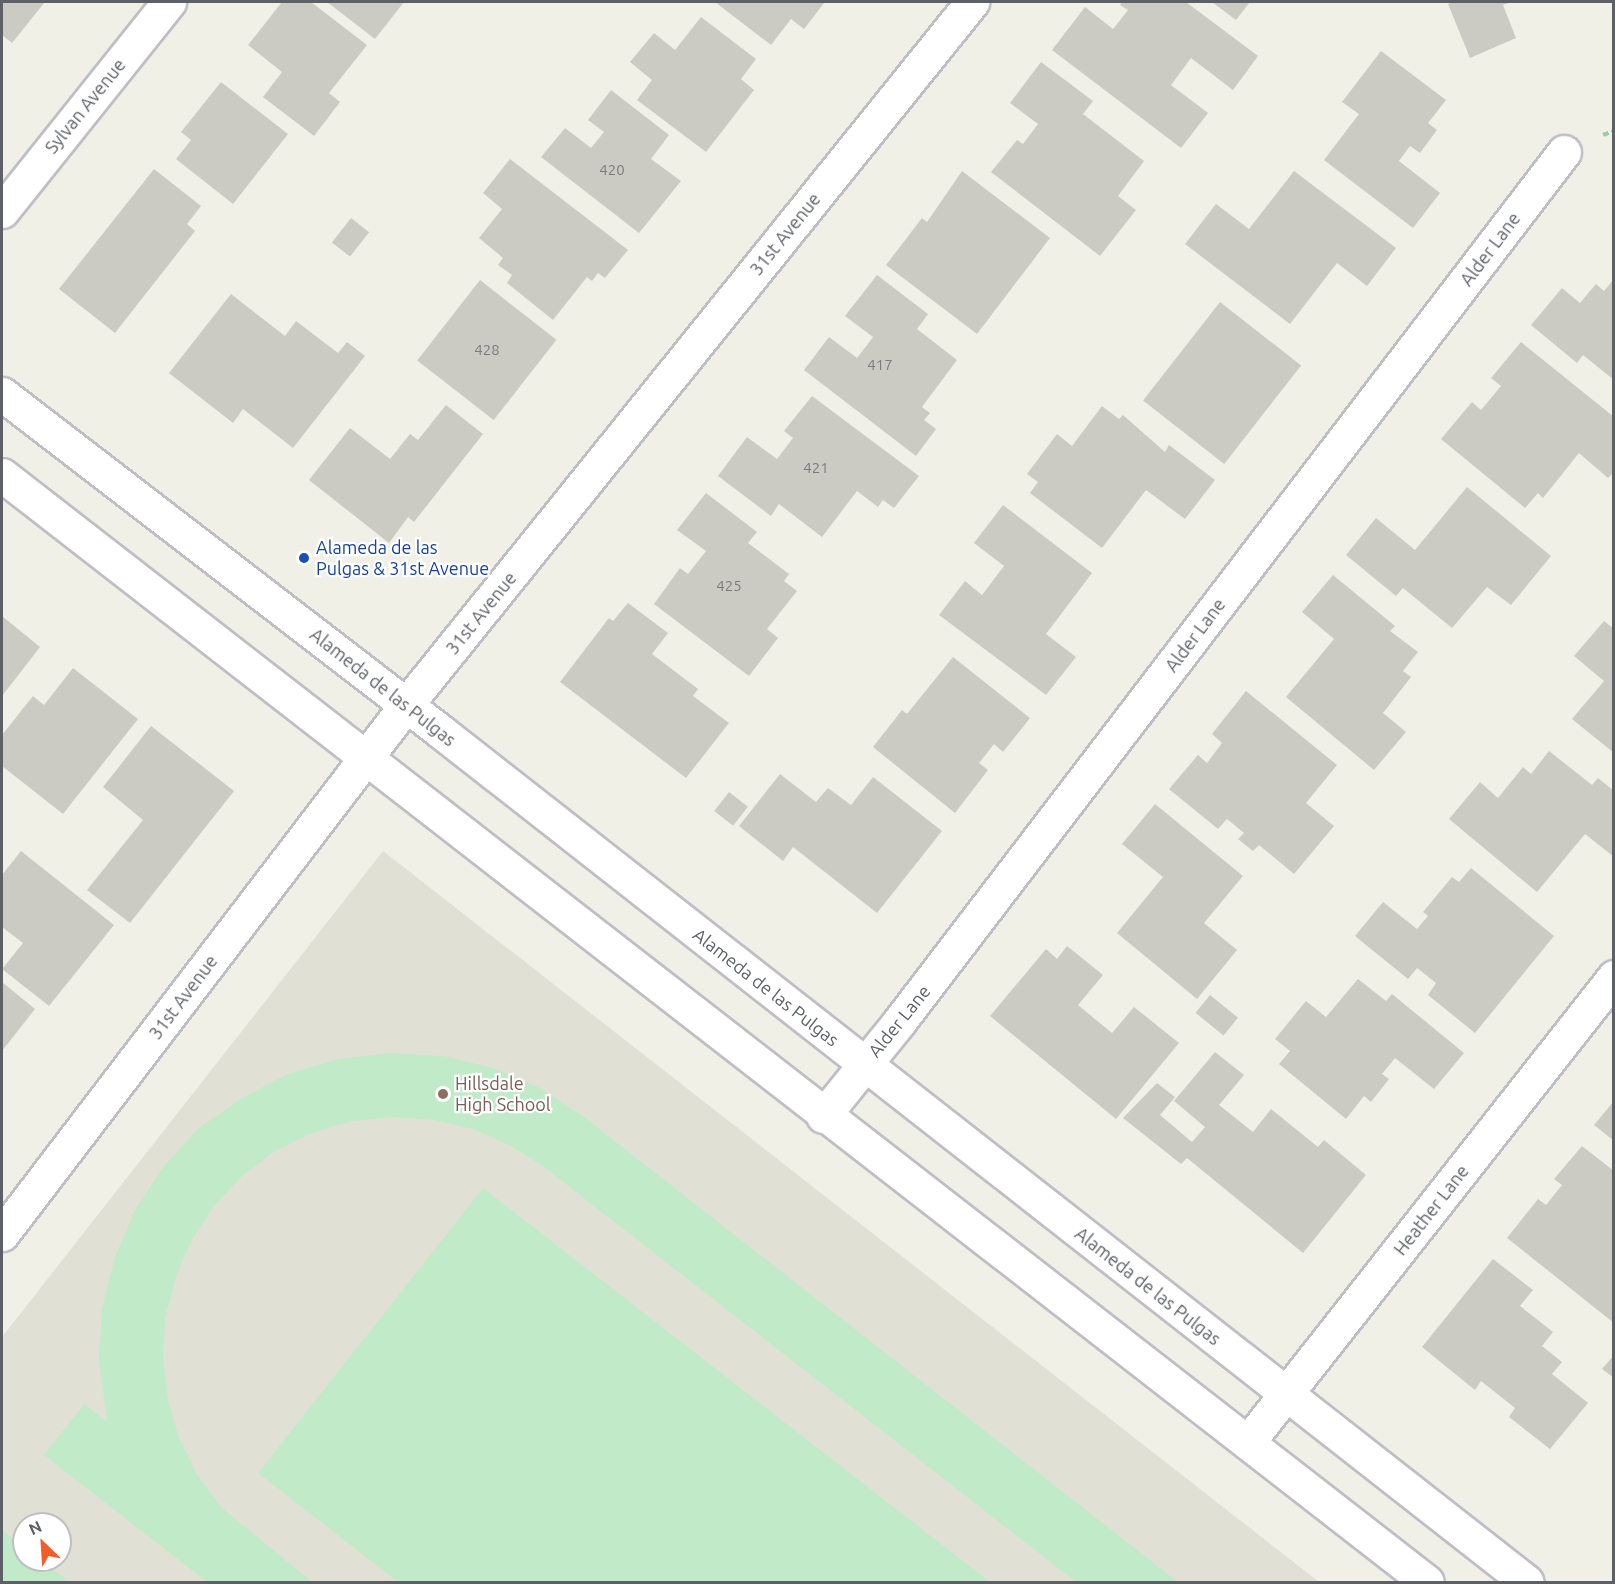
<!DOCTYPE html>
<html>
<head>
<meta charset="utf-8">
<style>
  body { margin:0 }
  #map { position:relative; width:1615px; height:1584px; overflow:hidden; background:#f1f0e6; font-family:Ubuntu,sans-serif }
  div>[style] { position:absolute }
  .education>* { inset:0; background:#e1e0d5 }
  .green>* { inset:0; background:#c1eac9 }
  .building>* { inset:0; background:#cccbc3; transform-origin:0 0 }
  .path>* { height:4px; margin-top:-2px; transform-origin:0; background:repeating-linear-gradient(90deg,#9acbb0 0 6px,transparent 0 9px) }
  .roads { filter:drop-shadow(2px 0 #bebfc5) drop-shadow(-2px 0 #bebfc5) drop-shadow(0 2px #bebfc5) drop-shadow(0 -2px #bebfc5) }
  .minor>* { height:33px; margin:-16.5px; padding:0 16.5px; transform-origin:16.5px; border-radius:16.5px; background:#fff }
  .tertiary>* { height:33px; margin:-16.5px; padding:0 16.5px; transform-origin:16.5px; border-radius:16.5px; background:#fff }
  .secondary>* { height:33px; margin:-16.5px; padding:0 16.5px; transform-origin:16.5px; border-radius:16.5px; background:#fff }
  .dots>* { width:16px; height:16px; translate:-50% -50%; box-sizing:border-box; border:3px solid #fff; border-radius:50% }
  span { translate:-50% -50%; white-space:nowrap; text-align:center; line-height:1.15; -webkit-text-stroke:4.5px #fff; paint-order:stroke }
  .number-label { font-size:15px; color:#7a7b7f }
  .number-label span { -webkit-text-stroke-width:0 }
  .street-label { font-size:18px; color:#5e6068 }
  .transit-label { font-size:18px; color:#164399 }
  .left { translate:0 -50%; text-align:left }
  .education-label { font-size:18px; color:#785e54 }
  .frame { position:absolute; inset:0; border:3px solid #5e6068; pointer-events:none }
  .north { position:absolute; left:12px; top:1512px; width:60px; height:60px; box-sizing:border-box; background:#fff; border:2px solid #bfbfc3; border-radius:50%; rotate:335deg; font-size:16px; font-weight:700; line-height:24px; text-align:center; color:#5e6068 }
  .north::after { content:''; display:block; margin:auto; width:21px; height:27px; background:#f55c28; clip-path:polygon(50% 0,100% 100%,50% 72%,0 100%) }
</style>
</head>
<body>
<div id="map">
  <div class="education">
    <div style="clip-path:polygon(evenodd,383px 851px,1319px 1582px,2px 1582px,2px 1337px,383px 851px,24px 1524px,60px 1524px,60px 1560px,24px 1560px,24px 1524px)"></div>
  </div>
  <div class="green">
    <div style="clip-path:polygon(390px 1053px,443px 1056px,493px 1068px,542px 1089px,584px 1117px,1178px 1582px,1076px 1582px,544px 1167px,511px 1146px,473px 1129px,434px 1120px,392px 1117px,352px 1121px,312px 1133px,275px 1151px,242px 1176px,214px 1206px,191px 1241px,176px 1277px,165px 1318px,163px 1358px,168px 1400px,179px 1438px,197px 1475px,222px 1508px,312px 1582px,207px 1582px,44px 1455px,84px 1404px,107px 1422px,99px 1360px,102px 1309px,115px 1257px,135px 1210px,164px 1166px,199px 1128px,242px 1098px,288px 1074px,339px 1059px)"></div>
    <div style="clip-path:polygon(483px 1188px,990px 1582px,398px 1582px,258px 1473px)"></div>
    <div style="clip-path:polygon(2px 1530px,24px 1547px,24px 1560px,41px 1560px,70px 1582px,2px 1582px)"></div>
  </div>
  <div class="building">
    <div style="clip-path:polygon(2px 2px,45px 2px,12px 43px,2px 35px)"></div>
    <div style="clip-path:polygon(282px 2px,311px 2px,367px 45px,329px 93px,340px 102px,314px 136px,263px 97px,282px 72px,248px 45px)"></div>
    <div style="clip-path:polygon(327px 2px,404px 2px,375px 39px)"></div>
    <div style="clip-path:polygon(715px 2px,825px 2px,804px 29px,791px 19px,771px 45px)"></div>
    <div style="clip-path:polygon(1122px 2px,1186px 2px,1258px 56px,1233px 90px,1191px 58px,1171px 85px,1208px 113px,1181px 148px,1052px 50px,1085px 7px,1113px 29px,1128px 10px,1120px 5px)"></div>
    <div style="clip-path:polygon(1212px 2px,1250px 2px,1236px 20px)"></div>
    <div style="clip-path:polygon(1454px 2px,1511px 2px,1503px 5px,1516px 38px,1470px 58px,1448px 4px)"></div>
    <div style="clip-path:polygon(701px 17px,756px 59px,741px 79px,754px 90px,706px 152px,637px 100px,652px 80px,630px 62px,654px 33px,675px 50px)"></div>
    <div style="clip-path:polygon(1381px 51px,1446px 100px,1428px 123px,1437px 130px,1420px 153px,1410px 146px,1399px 161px,1440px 193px,1413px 228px,1324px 160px,1359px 114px,1342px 102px)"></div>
    <div style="clip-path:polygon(1041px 62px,1093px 101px,1083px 114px,1144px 161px,1118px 196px,1136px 210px,1100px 256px,991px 172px,1017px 140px,1023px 144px,1038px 124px,1010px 103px)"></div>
    <div style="clip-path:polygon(221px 82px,288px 134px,233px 204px,176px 159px,191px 140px,181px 132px)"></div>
    <div style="clip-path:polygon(611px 90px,669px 135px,651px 159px,681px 181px,639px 233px,541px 157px,565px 128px,591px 148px,604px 132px,588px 120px)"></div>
    <div style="clip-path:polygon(510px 159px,628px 250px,605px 278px,598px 273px,592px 281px,587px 277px,553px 320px,507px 283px,512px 275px,498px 265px,503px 258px,479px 238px,502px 209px,483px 193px)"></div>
    <div style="clip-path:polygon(154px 169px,201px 206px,187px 224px,195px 231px,115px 333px,59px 289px)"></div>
    <div style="clip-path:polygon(962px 171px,1050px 238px,977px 334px,886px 265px,922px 218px,927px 222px)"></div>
    <div style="clip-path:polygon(1294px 171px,1396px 248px,1367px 286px,1337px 263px,1290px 324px,1185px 244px,1216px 204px,1249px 229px)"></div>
    <div style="left:351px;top:218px;width:23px;height:31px;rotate:38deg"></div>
    <div style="clip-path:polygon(877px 275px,928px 314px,917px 329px,957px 360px,922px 407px,930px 413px,924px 420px,936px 429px,916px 456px,804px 370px,829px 337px,857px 358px,873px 337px,845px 316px)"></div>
    <div style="clip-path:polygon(1614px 279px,1614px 380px,1583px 355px,1577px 363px,1531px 325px,1562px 288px,1580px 303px,1596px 284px,1604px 291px)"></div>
    <div style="left:480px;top:280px;width:97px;height:102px;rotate:38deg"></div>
    <div style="clip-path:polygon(231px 294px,285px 336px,296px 321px,338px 353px,347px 342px,365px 356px,293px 448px,243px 409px,233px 423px,169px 373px)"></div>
    <div style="left:1220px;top:302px;width:103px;height:125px;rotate:38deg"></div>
    <div style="clip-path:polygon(1521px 342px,1614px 417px,1614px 472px,1608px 478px,1579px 453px,1543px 498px,1538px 493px,1525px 508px,1441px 439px,1472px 402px,1481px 410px,1501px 386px,1491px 378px)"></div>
    <div style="clip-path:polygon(812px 396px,919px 476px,894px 508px,883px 500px,878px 507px,857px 491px,822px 537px,779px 504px,771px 516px,718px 476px,747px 437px,777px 459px,793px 438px,784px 431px)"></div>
    <div style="clip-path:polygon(446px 405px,483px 434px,414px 522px,408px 517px,389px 543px,309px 480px,350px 428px,390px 459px,410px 434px,418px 440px)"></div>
    <div style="clip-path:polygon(1102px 406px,1119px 419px,1123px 415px,1165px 452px,1169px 445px,1215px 480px,1185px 519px,1146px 490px,1102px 548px,1030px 493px,1038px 482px,1027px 474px,1057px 434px,1072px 446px)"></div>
    <div style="clip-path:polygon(1467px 487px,1551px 556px,1511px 605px,1487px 587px,1452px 628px,1403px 588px,1396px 596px,1346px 555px,1376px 518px,1415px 550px)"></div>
    <div style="clip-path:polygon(706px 493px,757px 532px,748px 543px,789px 574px,784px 581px,797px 591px,767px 629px,778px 638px,749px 676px,654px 604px,680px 568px,688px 574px,706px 551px,677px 530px)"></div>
    <div style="clip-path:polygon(1003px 505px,1092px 573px,1046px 634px,1076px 657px,1046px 695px,939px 615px,965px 581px,982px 595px,1004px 566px,974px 543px)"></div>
    <div style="clip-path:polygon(1333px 575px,1395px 626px,1390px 631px,1418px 652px,1403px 671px,1411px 677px,1383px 713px,1406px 732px,1374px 770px,1286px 697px,1334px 639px,1302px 612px)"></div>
    <div style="clip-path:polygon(628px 603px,668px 633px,652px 654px,698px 689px,693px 696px,729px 723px,686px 778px,560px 682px,609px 618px,613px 621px)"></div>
    <div style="clip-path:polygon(2px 616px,40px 647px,2px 696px)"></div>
    <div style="clip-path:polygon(1604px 621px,1614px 629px,1614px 753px,1572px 719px,1604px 681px,1574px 656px)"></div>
    <div style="clip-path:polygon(953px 657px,1030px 718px,1003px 752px,994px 744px,979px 763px,988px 770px,955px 813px,873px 747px,902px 710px,907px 714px)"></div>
    <div style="clip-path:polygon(73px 668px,138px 719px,63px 814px,2px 766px,2px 735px,33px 696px,44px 705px)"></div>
    <div style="clip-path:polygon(1246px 691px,1337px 765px,1306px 803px,1334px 826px,1294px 874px,1259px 845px,1253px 851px,1238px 839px,1244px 833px,1227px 819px,1218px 829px,1169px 789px,1198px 755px,1207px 763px,1222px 743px,1212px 734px)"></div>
    <div style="clip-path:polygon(151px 726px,234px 791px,130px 923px,87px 890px,143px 820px,103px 787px)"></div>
    <div style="clip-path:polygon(1549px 751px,1592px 785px,1598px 778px,1614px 791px,1614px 857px,1585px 834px,1537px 892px,1449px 819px,1480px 782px,1498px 798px,1523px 767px,1531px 774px)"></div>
    <div style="clip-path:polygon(780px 774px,816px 802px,828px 788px,851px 805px,873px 777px,942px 831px,877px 913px,793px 847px,783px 861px,739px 826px)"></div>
    <div style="left:729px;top:792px;width:24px;height:24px;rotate:38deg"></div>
    <div style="clip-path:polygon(1155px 804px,1243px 876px,1204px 923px,1237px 950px,1197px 999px,1117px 933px,1163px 877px,1122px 844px)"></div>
    <div style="clip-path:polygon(21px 851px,114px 925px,49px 1006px,2px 969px,23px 943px,2px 927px,2px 875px)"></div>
    <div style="clip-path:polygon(1471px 868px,1554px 936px,1475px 1033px,1428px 995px,1436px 983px,1417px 968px,1408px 979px,1355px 936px,1383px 902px,1417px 929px,1428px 916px,1423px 912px,1452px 877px,1459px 882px)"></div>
    <div style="clip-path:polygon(1067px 946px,1103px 975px,1078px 1005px,1112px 1033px,1134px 1007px,1179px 1043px,1116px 1119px,990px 1016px,1046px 949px,1057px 959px)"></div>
    <div style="clip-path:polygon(1358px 979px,1386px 1001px,1392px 994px,1464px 1053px,1434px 1089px,1395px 1058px,1382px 1074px,1389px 1079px,1371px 1102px,1364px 1096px,1346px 1119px,1279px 1064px,1290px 1051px,1275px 1039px,1306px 1001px,1326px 1017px)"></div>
    <div style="clip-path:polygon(2px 982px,35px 1009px,2px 1051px)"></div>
    <div style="left:1210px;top:995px;width:36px;height:23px;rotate:39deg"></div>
    <div style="clip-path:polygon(1215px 1052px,1244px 1075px,1219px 1105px,1253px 1132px,1271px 1109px,1318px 1147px,1324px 1140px,1366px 1175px,1303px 1253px,1187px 1158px,1181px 1164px,1123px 1118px,1157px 1083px,1175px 1097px,1160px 1115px,1192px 1142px,1205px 1127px,1174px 1101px)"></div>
    <div style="clip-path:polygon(1614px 1101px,1614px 1141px,1594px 1125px)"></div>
    <div style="clip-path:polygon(1582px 1146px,1614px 1171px,1614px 1323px,1507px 1238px,1538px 1199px,1546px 1205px,1562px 1185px,1554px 1179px)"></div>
    <div style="clip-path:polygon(1493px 1259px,1533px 1290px,1520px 1306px,1553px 1332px,1542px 1346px,1562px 1362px,1552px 1374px,1588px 1403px,1550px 1449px,1509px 1417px,1515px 1408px,1481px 1381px,1475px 1390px,1422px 1347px)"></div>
    <div style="clip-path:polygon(1614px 1355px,1614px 1378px,1602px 1369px)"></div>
  </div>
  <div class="path">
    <div style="left:1603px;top:135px;width:12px;rotate:-20deg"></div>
  </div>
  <div class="roads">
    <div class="minor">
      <div style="left:2px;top:211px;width:268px;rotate:-51.4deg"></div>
      <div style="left:823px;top:1116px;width:121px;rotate:-51deg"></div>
      <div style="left:899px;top:1022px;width:1095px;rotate:-52.61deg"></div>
      <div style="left:1248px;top:1442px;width:592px;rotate:-51.79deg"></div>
    </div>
    <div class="tertiary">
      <div style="left:2px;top:1234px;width:666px;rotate:-52.63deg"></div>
      <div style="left:406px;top:705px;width:903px;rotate:-51.16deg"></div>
    </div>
    <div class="secondary">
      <div style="left:2px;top:394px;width:553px;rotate:37.57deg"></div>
      <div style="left:440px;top:731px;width:1380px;rotate:38.06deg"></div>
      <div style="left:2px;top:475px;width:1804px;rotate:37.84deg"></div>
    </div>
  </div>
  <div class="dots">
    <div style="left:304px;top:558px;background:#1a4fb4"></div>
    <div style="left:443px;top:1094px;background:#8d6e63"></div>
  </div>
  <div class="number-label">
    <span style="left:612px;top:170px">420</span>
    <span style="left:487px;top:350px">428</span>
    <span style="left:880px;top:365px">417</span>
    <span style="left:816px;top:468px">421</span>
    <span style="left:729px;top:586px">425</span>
  </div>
  <div class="street-label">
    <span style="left:85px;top:106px;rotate:-51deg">Sylvan Avenue</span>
    <span style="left:785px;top:234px;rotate:-51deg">31st Avenue</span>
    <span style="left:1490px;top:249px;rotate:-53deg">Alder Lane</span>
    <span style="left:481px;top:613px;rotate:-51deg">31st Avenue</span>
    <span style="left:1195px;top:635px;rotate:-53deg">Alder Lane</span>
    <span style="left:383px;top:687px;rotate:38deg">Alameda de las Pulgas</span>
    <span style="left:766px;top:987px;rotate:38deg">Alameda de las Pulgas</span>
    <span style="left:183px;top:997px;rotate:-53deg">31st Avenue</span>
    <span style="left:899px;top:1021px;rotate:-51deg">Alder Lane</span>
    <span style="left:1431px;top:1210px;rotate:-52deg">Heather Lane</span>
    <span style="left:1148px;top:1286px;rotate:38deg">Alameda de las Pulgas</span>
  </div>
  <div class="transit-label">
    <span class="left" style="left:316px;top:558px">Alameda de las<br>Pulgas &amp; 31st Avenue</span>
  </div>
  <div class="education-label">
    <span class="left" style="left:455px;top:1094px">Hillsdale<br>High School</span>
  </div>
  <div class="frame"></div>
  <div class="north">N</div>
</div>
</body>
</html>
